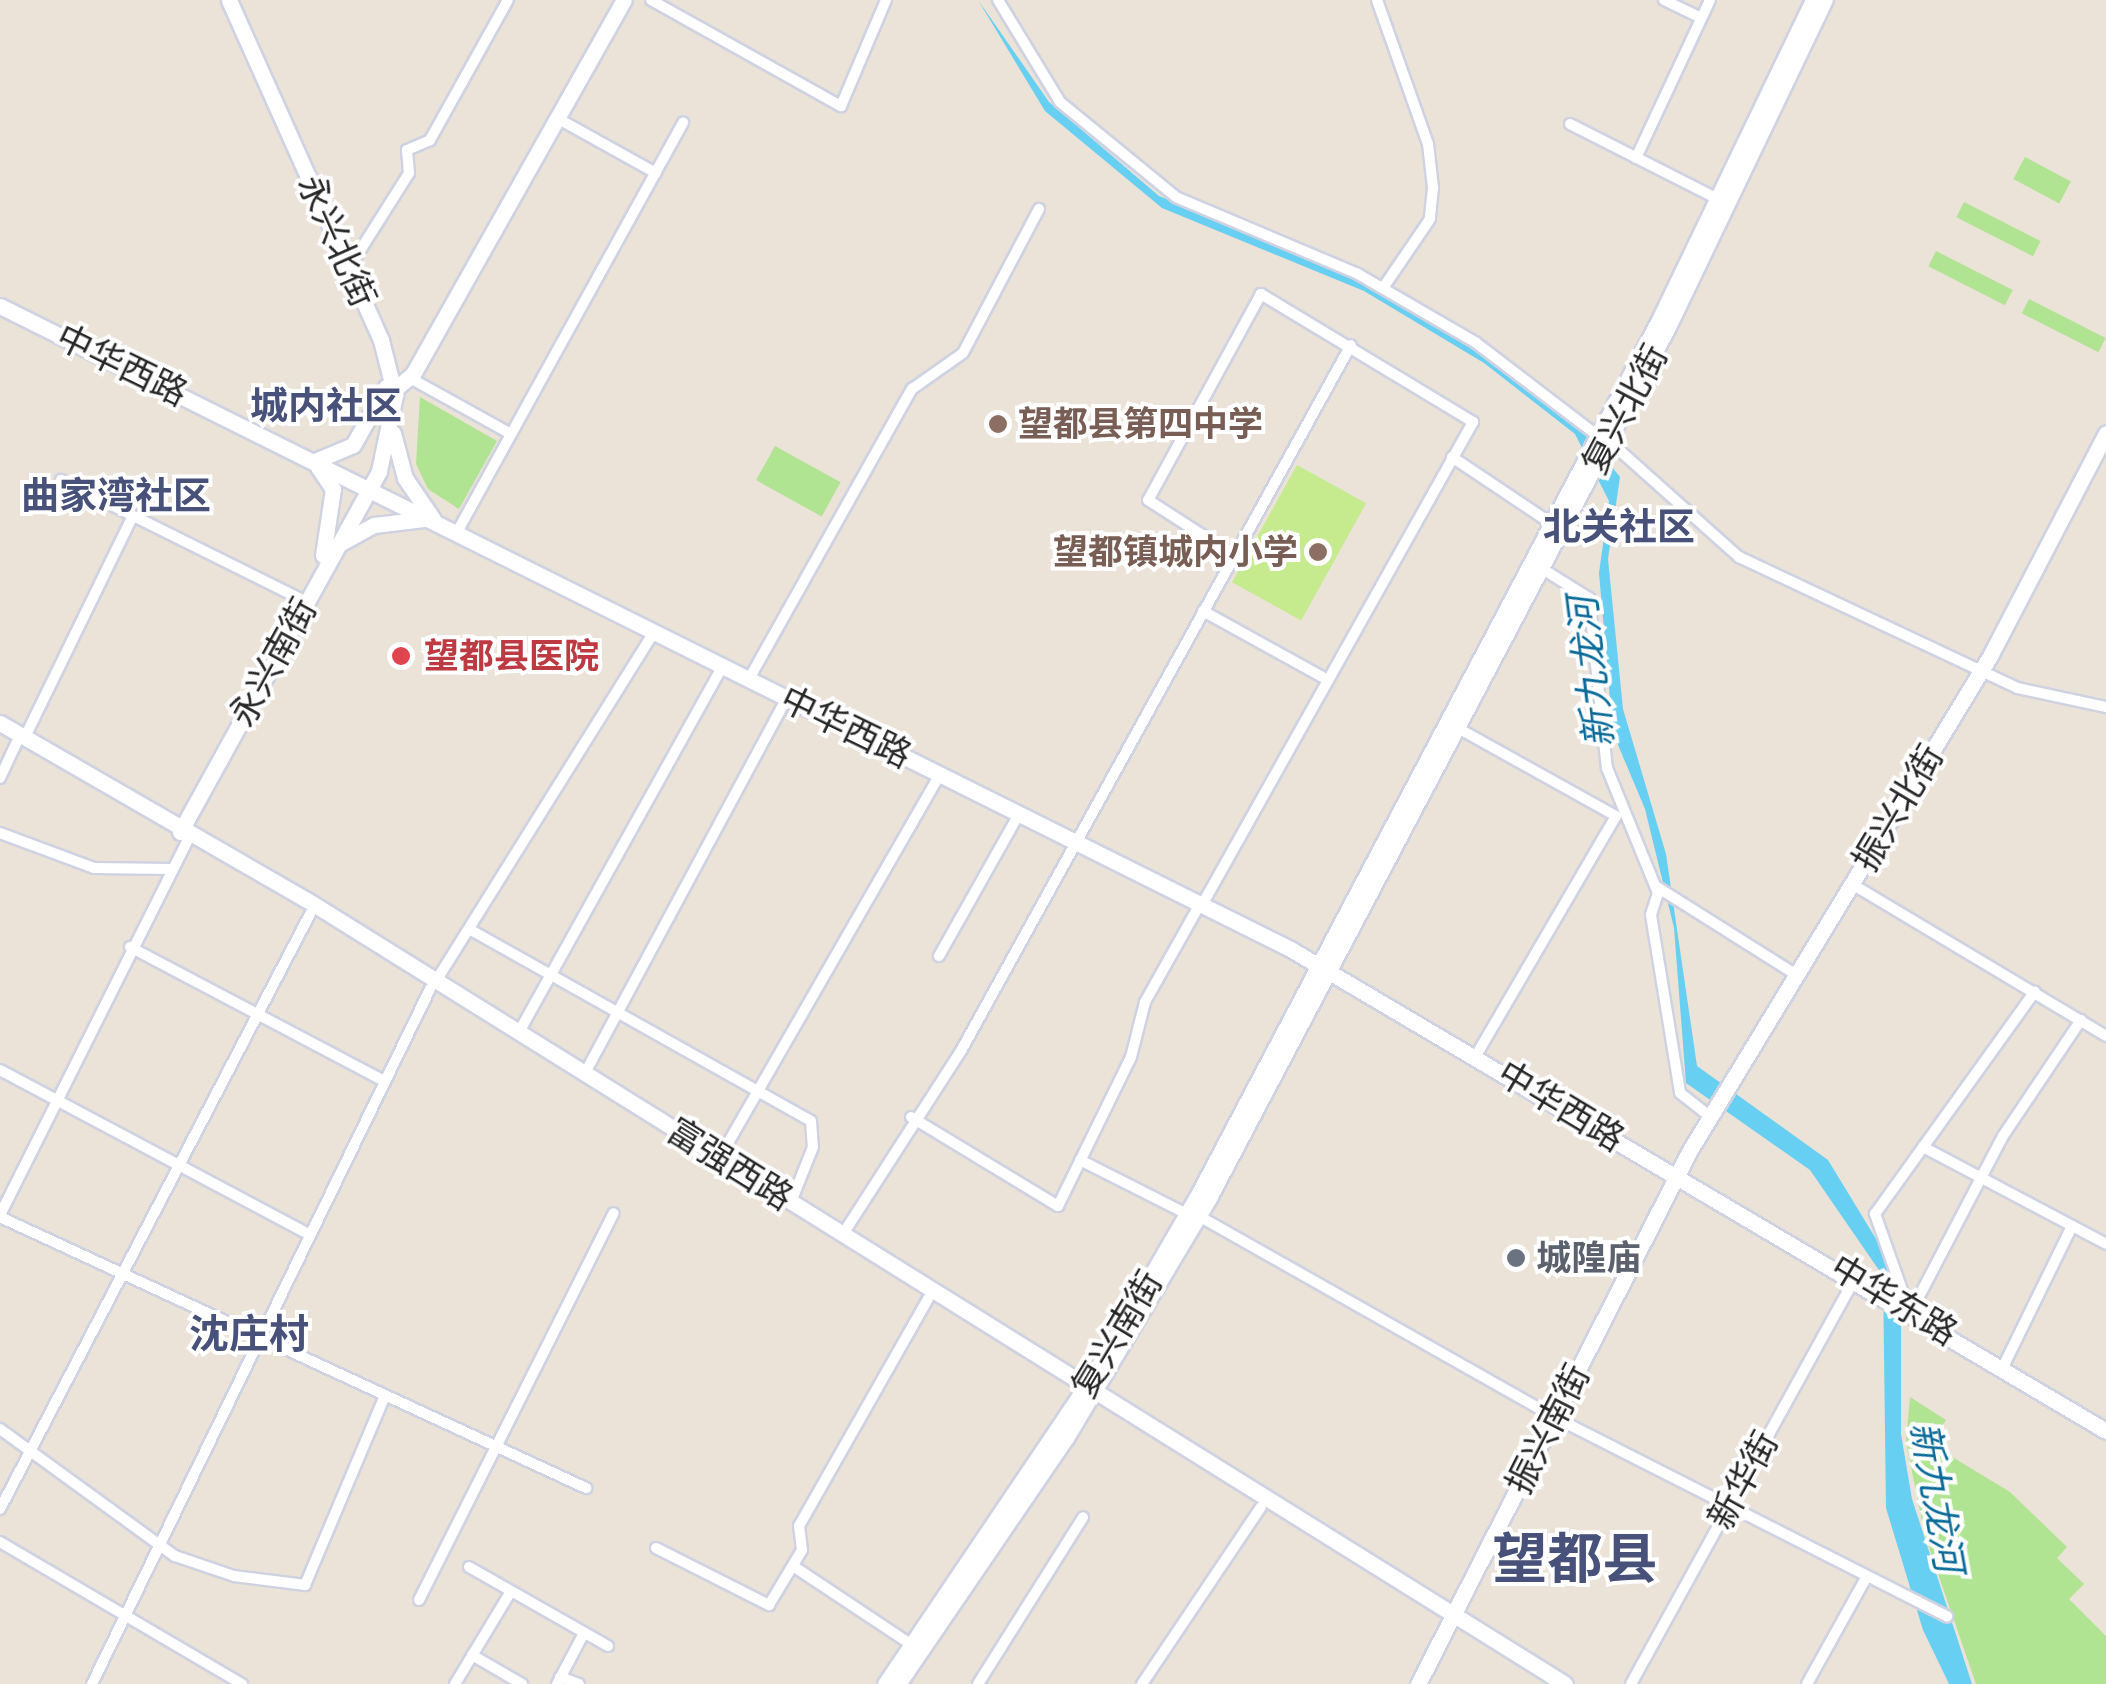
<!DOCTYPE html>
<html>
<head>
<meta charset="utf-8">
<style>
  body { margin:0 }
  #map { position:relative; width:2106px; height:1684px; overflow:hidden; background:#ebe2d8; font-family:"Space Grotesk","Noto Sans SC",sans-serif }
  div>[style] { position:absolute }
  .green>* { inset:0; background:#b0e492; transform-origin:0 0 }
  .pitch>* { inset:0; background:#c6eb8e; transform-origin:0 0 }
  .water>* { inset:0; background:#67cff1 }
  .roads { filter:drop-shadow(2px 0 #ced2e1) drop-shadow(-2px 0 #ced2e1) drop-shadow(0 2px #ced2e1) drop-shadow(0 -2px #ced2e1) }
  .street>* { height:10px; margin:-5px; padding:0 5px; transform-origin:5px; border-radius:5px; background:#fff }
  .secondary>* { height:15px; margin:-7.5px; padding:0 7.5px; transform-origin:7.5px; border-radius:7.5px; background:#fff }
  .dots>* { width:28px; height:28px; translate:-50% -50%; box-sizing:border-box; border:5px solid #fff; border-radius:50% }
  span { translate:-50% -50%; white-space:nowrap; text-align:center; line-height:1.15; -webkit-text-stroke:8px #fff; paint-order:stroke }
  .street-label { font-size:35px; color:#272727 }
  .education-label { font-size:35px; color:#785e54; font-weight:700 }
  .left { translate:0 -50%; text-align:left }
  .right { translate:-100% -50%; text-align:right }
  .health-label { font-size:35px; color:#be3a42; font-weight:700 }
  .worship-label { font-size:35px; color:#5b616d; font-weight:700 }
  .neighbourhood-label { font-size:38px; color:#475179; font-weight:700 }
  .water-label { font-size:38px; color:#0a6b99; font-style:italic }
  .quarter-label { font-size:40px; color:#475179; font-weight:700 }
  .town-label { font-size:55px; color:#475179; font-weight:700 }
</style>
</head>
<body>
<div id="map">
  <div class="green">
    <div style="left:2025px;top:157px;width:52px;height:25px;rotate:28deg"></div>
    <div style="left:1964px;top:202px;width:86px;height:17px;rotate:27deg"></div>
    <div style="left:1936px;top:251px;width:86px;height:17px;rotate:27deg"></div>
    <div style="left:2029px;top:299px;width:86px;height:16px;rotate:27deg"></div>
    <div style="clip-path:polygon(420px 397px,497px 441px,459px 509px,428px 489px,416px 464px)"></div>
    <div style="left:775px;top:446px;width:75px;height:39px;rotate:29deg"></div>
    <div style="clip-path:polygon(1910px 1397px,1946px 1420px,1931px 1444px,2010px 1492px,2067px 1547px,2057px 1558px,2084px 1584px,2069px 1599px,2106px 1636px,2106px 1684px,1976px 1684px,1925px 1536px,1906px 1442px)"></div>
  </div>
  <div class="pitch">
    <div style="left:1297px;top:465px;width:79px;height:134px;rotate:29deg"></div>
  </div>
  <div class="water">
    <div style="clip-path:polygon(978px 0,1049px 102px,1159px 196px,1334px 267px,1460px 337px,1575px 421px,1620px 477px,1608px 559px,1623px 709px,1666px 854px,1697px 1066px,1828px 1160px,1901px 1280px,1901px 1434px,1912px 1499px,1972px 1684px,1949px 1684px,1923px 1630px,1886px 1508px,1883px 1276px,1810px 1170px,1686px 1083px,1674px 928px,1645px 809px,1613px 733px,1599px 573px,1609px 501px,1575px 434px,1484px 363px,1364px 291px,1162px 208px,1045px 111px)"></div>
  </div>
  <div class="roads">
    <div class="street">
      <div style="left:651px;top:0;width:218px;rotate:29.2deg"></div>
      <div style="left:841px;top:106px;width:115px;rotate:-67deg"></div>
      <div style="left:998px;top:0;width:119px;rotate:58.7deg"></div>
      <div style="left:1060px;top:102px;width:150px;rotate:39.3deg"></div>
      <div style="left:1176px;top:197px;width:198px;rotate:22.9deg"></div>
      <div style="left:1358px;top:274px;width:135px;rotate:30.2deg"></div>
      <div style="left:1475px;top:342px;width:155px;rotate:37.4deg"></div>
      <div style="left:1377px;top:0;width:153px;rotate:70.5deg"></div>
      <div style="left:1428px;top:144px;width:44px;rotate:83.5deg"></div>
      <div style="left:1433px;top:188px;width:31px;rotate:96deg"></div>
      <div style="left:1430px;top:219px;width:83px;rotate:124.3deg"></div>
      <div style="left:1664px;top:0;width:41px;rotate:25.9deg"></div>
      <div style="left:557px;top:118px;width:113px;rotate:29.1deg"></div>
      <div style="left:1570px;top:124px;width:168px;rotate:26.9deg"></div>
      <div style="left:1636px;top:158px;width:174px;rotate:-64.9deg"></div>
      <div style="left:349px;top:268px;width:112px;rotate:-57.7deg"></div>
      <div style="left:409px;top:173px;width:23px;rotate:-95deg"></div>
      <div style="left:407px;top:150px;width:25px;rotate:-23deg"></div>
      <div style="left:430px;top:140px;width:160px;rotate:-60.9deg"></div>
      <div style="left:410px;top:378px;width:115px;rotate:29deg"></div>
      <div style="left:1608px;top:440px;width:176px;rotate:41.8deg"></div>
      <div style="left:1739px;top:557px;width:307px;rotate:25.2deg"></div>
      <div style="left:2017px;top:688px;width:91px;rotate:12.1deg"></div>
      <div style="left:1452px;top:457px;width:120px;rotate:33.8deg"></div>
      <div style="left:61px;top:480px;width:266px;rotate:26.4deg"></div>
      <div style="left:456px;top:534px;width:470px;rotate:-61.1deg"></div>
      <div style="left:1541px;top:568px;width:57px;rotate:32deg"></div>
      <div style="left:1589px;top:598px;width:171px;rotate:84deg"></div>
      <div style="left:1607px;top:768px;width:135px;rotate:67.8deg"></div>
      <div style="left:1658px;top:893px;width:23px;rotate:108deg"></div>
      <div style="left:1651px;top:915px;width:180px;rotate:80.7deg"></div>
      <div style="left:1680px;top:1093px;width:39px;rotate:38deg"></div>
      <div style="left:1203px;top:611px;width:143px;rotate:28.9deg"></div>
      <div style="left:749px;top:679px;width:333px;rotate:-60.7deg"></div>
      <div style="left:912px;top:389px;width:62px;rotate:-35.2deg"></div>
      <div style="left:963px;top:353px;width:163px;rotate:-62.2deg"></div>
      <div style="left:1456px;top:727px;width:183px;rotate:29.1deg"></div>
      <div style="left:1616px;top:816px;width:278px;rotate:120.3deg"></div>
      <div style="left:25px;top:737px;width:246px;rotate:-64deg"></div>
      <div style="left:0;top:778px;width:38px;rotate:-65deg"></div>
      <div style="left:0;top:833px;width:100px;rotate:20.4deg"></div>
      <div style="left:94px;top:868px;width:77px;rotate:0.7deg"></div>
      <div style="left:1852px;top:884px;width:296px;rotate:30.9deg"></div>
      <div style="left:1657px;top:887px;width:165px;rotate:32.2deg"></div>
      <div style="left:1202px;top:905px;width:554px;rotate:-60.7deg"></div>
      <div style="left:1473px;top:422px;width:248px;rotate:-148.9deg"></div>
      <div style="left:1261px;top:294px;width:235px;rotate:118.7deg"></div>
      <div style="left:1148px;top:500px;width:103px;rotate:32.8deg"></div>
      <div style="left:469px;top:929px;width:392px;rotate:29.3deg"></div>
      <div style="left:811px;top:1121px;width:26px;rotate:86deg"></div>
      <div style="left:813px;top:1147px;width:59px;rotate:111.8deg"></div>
      <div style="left:130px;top:947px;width:285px;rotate:27.8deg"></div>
      <div style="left:939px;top:956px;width:163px;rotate:-60.6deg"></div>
      <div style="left:436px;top:981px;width:411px;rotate:-58deg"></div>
      <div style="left:519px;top:1032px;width:419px;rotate:-60.9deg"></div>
      <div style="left:0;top:1070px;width:345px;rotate:28deg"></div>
      <div style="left:585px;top:1073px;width:426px;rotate:-61.7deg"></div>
      <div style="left:911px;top:1117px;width:172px;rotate:31.2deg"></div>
      <div style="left:1058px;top:1206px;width:166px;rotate:-63.9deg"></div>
      <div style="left:1131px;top:1057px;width:57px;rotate:-75.7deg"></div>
      <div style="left:1145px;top:1002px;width:112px;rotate:-60.7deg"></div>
      <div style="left:1923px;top:1147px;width:207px;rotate:27.9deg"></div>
      <div style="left:720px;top:1157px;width:442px;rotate:-60.1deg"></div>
      <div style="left:1080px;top:1160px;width:120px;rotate:26.8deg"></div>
      <div style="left:0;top:1215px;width:418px;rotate:-63.4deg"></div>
      <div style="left:1199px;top:1216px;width:408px;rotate:29.5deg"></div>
      <div style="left:1554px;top:1417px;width:441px;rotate:26.9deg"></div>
      <div style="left:0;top:1217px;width:646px;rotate:24.82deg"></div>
      <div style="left:843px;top:1234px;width:220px;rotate:-57.2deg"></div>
      <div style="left:962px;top:1049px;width:804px;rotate:-61.08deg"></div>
      <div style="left:1908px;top:1307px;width:99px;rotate:-109.5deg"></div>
      <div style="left:1875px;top:1214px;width:274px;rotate:-54.3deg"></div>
      <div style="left:1912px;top:1310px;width:196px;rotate:-62.4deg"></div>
      <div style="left:2003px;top:1136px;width:140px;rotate:-56.1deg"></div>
      <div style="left:2003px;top:1367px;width:157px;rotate:-63.9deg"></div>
      <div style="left:0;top:1429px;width:216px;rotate:36deg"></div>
      <div style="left:175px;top:1556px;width:62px;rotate:18.7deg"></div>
      <div style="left:234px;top:1576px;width:72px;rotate:7.2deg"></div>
      <div style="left:305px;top:1585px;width:205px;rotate:-67.1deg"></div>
      <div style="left:0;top:1509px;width:671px;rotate:-62.48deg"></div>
      <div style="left:0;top:1542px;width:281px;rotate:30.4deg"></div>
      <div style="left:656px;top:1548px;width:127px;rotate:26.8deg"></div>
      <div style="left:769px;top:1605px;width:64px;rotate:-59deg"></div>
      <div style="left:802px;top:1550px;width:24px;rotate:-97deg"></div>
      <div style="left:799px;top:1526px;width:261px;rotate:-60.4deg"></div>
      <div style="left:793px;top:1566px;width:143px;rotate:33.6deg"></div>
      <div style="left:469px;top:1567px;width:160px;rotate:29.6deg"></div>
      <div style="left:419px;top:1600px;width:433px;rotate:-63.3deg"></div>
      <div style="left:472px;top:1655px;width:58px;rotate:30.1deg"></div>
      <div style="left:560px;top:1677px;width:20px;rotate:20deg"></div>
      <div style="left:92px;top:1684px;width:773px;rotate:-64.06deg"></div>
      <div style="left:455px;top:1684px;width:106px;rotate:-58.9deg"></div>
      <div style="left:557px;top:1684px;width:58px;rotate:-62.1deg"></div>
      <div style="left:978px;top:1684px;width:197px;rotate:-57.8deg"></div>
      <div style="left:1142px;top:1684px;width:213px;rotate:-56.1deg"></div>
      <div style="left:1631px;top:1684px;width:464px;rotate:-61.1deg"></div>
      <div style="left:1807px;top:1684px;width:121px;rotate:-60.9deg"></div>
    </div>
    <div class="secondary">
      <div style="left:0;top:306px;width:1444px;rotate:26.49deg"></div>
      <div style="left:1292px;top:950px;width:945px;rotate:30.58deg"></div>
      <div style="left:395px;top:389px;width:23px;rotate:-40deg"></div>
      <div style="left:413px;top:374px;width:429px;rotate:-60.6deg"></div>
      <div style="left:393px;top:433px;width:47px;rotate:75.1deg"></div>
      <div style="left:405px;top:478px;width:50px;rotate:55.7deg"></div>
      <div style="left:315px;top:461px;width:41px;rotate:-22.8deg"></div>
      <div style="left:353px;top:445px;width:67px;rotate:-60.4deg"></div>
      <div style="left:318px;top:467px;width:27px;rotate:56deg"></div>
      <div style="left:333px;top:489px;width:67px;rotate:98.6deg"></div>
      <div style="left:343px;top:542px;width:35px;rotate:-29deg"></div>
      <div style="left:374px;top:525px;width:50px;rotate:-6.8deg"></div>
      <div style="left:0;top:723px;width:354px;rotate:30deg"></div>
      <div style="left:307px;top:900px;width:1482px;rotate:31.93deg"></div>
      <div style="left:180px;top:832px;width:412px;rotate:-61.1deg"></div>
      <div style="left:379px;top:471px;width:78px;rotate:-78.1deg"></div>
      <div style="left:395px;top:395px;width:57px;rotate:-104.3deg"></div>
      <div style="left:381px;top:340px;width:372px;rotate:-114.1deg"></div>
      <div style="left:885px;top:1684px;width:374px;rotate:-56deg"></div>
      <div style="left:1094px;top:1374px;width:211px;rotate:-59.9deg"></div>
      <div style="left:1200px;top:1191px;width:982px;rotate:-62.21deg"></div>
      <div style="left:1658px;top:322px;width:357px;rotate:-64.3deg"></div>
      <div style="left:898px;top:1684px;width:298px;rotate:-55.7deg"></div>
      <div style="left:1066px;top:1438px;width:282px;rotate:-59.2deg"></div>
      <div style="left:1210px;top:1196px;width:982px;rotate:-62.21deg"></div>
      <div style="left:1668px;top:327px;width:363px;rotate:-64.4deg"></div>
      <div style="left:1418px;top:1684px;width:599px;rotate:-63.01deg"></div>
      <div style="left:1690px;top:1150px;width:578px;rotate:-58.73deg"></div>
      <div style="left:1990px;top:656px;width:251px;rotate:-62.5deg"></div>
    </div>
  </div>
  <div class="dots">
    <div style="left:998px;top:424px;background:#8d6e63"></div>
    <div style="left:1318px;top:552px;background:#8d6e63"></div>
    <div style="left:401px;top:656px;background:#e0444e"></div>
    <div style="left:1516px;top:1258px;background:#6b7280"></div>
  </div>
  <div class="street-label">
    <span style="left:337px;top:241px;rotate:66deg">永兴北街</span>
    <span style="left:122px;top:365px;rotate:26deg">中华西路</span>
    <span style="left:1625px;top:409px;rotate:-62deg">复兴北街</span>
    <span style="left:273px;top:662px;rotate:-61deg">永兴南街</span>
    <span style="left:846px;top:727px;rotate:26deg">中华西路</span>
    <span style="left:1898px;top:808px;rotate:-59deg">振兴北街</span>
    <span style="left:1561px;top:1106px;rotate:31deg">中华西路</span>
    <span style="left:730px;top:1164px;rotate:32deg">富强西路</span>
    <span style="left:1894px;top:1300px;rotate:31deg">中华东路</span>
    <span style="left:1117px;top:1334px;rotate:-59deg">复兴南街</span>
    <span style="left:1548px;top:1429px;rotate:-63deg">振兴南街</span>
    <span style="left:1743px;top:1480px;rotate:-61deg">新华街</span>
  </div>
  <div class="education-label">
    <span class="left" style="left:1018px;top:424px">望都县第四中学</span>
    <span class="right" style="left:1298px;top:552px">望都镇城内小学</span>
  </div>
  <div class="health-label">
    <span class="left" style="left:424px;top:656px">望都县医院</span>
  </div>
  <div class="worship-label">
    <span class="left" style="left:1536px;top:1258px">城隍庙</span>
  </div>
  <div class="neighbourhood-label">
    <span style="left:326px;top:407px">城内社区</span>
    <span style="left:116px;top:497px">曲家湾社区</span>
    <span style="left:1619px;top:528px">北关社区</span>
  </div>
  <div class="water-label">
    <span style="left:1592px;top:672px;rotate:-97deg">新九龙河</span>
    <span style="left:1936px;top:1497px;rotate:80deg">新九龙河</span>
  </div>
  <div class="quarter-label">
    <span style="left:249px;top:1335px">沈庄村</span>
  </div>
  <div class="town-label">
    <span style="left:1575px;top:1560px">望都县</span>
  </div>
</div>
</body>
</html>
